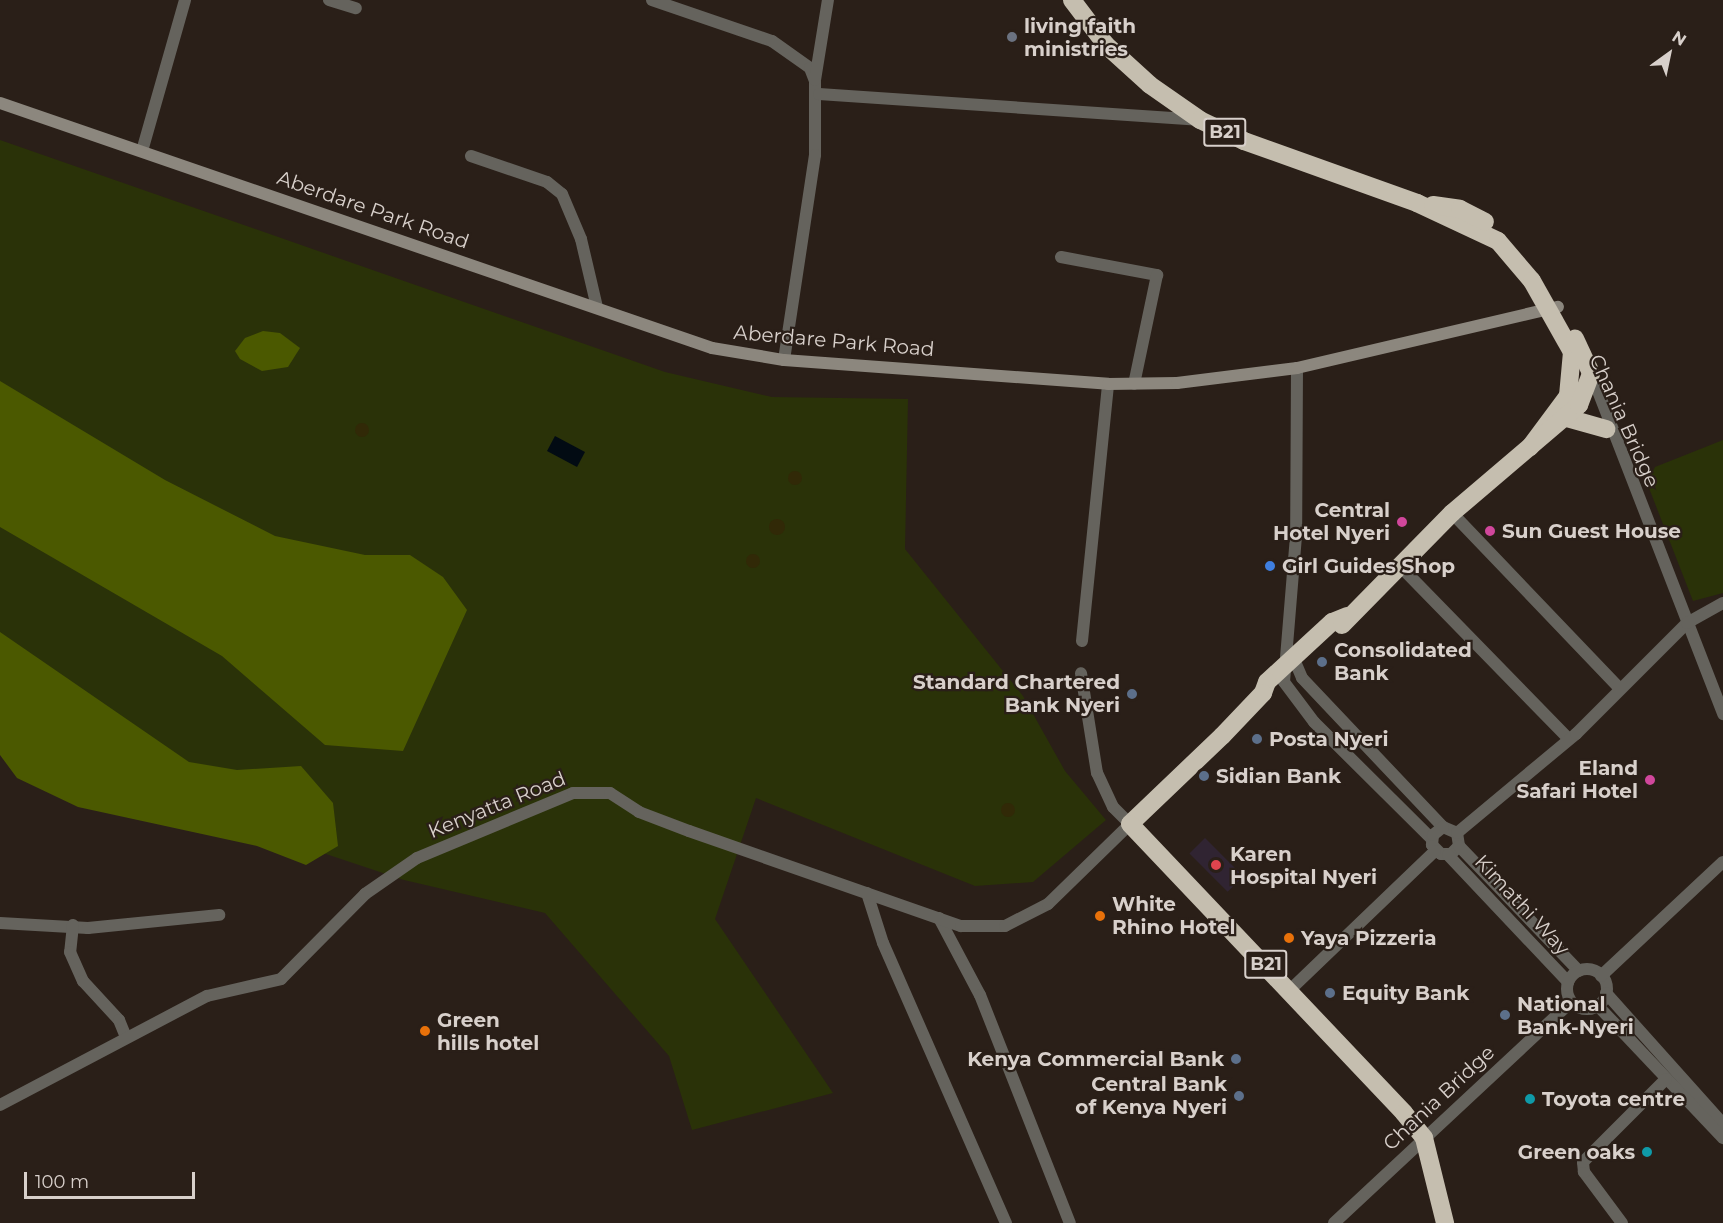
<!DOCTYPE html>
<html>
<head>
<meta charset="utf-8">
<style>
  body { margin:0 }
  #map { position:relative; width:1723px; height:1223px; overflow:hidden; background:#2a1f18; font-family:Montserrat,sans-serif }
  div>[style] { position:absolute }
  .medical>* { inset:0; background:#302432; transform-origin:0 0 }
  .green>* { inset:0; background:#2a3208 }
  .forest>* { inset:0; background:#4b5900 }
  .sand>* { inset:0; background:#312907 }
  .round { border-radius:50% }
  .water>* { inset:0; background:#020b13; transform-origin:0 0 }
  .street>* { height:12px; margin:-6px; padding:0 6px; transform-origin:6px; border-radius:6px; background:#65635d }
  .street>.ring { margin:-6px; padding:0; box-sizing:content-box; background:none; border:12px solid #65635d; border-radius:50% }
  .secondary>* { height:12px; margin:-6px; padding:0 6px; transform-origin:6px; border-radius:6px; background:#8c877e }
  .highway>* { height:18px; margin:-9px; padding:0 9px; transform-origin:9px; border-radius:9px; background:#c5beaf }
  .dots>* { width:16px; height:16px; translate:-50% -50%; box-sizing:border-box; border:3px solid #2a1f18; border-radius:50% }
  span { translate:-50% -50%; white-space:nowrap; text-align:center; line-height:1.15; -webkit-text-stroke:4.5px #2a1f18; paint-order:stroke }
  .shield-label span { padding:2px 4px; background:#2a1f18; border:2px solid; border-radius:4px; -webkit-text-stroke-width:0 }
  .shield-label { font-size:18px; color:#d8d0cb; font-weight:700 }
  .poi-label { font-size:20px; color:#d8d0cb; font-weight:700 }
  .left { translate:0 -50%; text-align:left }
  .right { translate:-100% -50%; text-align:right }
  .street-label { font-size:20px; color:#d8d0cb }
  .north { position:absolute; left:1639px; top:24px; width:60px; height:60px; -webkit-text-stroke:4px #2a1f18; paint-order:stroke; rotate:33deg; font-size:16px; font-weight:700; line-height:24px; text-align:center; color:#d8d0cb }
  .north::after { content:''; display:block; margin:auto; width:21px; height:27px; background:#d8d0cb; clip-path:polygon(50% 0,100% 100%,50% 72%,0 100%) }
  .scale { position:absolute; left:24px; top:1172px; width:171px; height:27px; box-sizing:border-box; border:3px solid #d8d0cb; border-top:0; padding-left:8px; font-size:18px; line-height:21px; white-space:nowrap; color:#d8d0cb; -webkit-text-stroke:4px #2a1f18; paint-order:stroke }
</style>
</head>
<body>
<div id="map">
  <div class="medical">
    <div style="left:1205px;top:838px;width:54px;height:22px;rotate:45deg"></div>
  </div>
  <div class="green">
    <div style="clip-path:polygon(0 140px,665px 372px,772px 397px,908px 399px,905px 549px,1023px 696px,1065px 771px,1106px 820px,1033px 882px,975px 886px,756px 798px,715px 919px,833px 1093px,692px 1130px,669px 1056px,545px 913px,404px 880px,0 745px)"></div>
    <div style="clip-path:polygon(1723px 440px,1723px 593px,1693px 601px,1647px 483px,1655px 467px)"></div>
  </div>
  <div class="forest">
    <div style="clip-path:polygon(263px 331px,280px 333px,300px 348px,288px 367px,262px 371px,240px 359px,235px 351px,245px 338px)"></div>
    <div style="clip-path:polygon(0 381px,165px 480px,275px 536px,365px 555px,410px 555px,443px 577px,467px 610px,403px 751px,325px 745px,222px 656px,0 527px)"></div>
    <div style="clip-path:polygon(0 632px,189px 762px,237px 770px,301px 766px,333px 803px,338px 846px,306px 865px,257px 846px,78px 807px,17px 778px,0 755px)"></div>
  </div>
  <div class="sand">
    <div class="round" style="left:355px;top:423px;width:14px;height:14px"></div>
    <div class="round" style="left:788px;top:471px;width:14px;height:14px"></div>
    <div class="round" style="left:769px;top:519px;width:16px;height:16px"></div>
    <div class="round" style="left:746px;top:554px;width:14px;height:14px"></div>
    <div class="round" style="left:1001px;top:803px;width:14px;height:14px"></div>
  </div>
  <div class="water">
    <div style="left:555px;top:436px;width:34px;height:17px;rotate:28deg"></div>
  </div>
  <div class="street">
    <div style="left:329px;top:0;width:28px;rotate:17deg"></div>
    <div style="left:652px;top:0;width:127px;rotate:18.9deg"></div>
    <div style="left:772px;top:41px;width:47px;rotate:35.4deg"></div>
    <div style="left:810px;top:68px;width:14px;rotate:69deg"></div>
    <div style="left:815px;top:81px;width:74px;rotate:90deg"></div>
    <div style="left:815px;top:155px;width:207px;rotate:98.6deg"></div>
    <div style="left:815px;top:80px;width:81px;rotate:-80.8deg"></div>
    <div style="left:819px;top:94px;width:380px;rotate:3.9deg"></div>
    <div style="left:142px;top:151px;width:157px;rotate:-74.1deg"></div>
    <div style="left:471px;top:156px;width:80px;rotate:18.9deg"></div>
    <div style="left:547px;top:182px;width:19px;rotate:39deg"></div>
    <div style="left:562px;top:194px;width:49px;rotate:67.1deg"></div>
    <div style="left:581px;top:239px;width:70px;rotate:76.8deg"></div>
    <div style="left:1061px;top:257px;width:98px;rotate:10.6deg"></div>
    <div style="left:1157px;top:275px;width:111px;rotate:101.9deg"></div>
    <div style="left:1297px;top:368px;width:168px;rotate:90.3deg"></div>
    <div style="left:1296px;top:536px;width:146px;rotate:94.7deg"></div>
    <div style="left:1284px;top:682px;width:50px;rotate:53.1deg"></div>
    <div style="left:1314px;top:722px;width:166px;rotate:44.8deg"></div>
    <div style="left:1591px;top:373px;width:366px;rotate:68.8deg"></div>
    <div style="left:1452px;top:513px;width:243px;rotate:46.3deg"></div>
    <div style="left:1399px;top:565px;width:243px;rotate:45.7deg"></div>
    <div style="left:1082px;top:641px;width:258px;rotate:-84.2deg"></div>
    <div style="left:1291px;top:652px;width:28px;rotate:67deg"></div>
    <div style="left:1302px;top:678px;width:205px;rotate:46.6deg"></div>
    <div style="left:1443px;top:827px;width:15px;rotate:23deg"></div>
    <div style="left:1457px;top:833px;width:13px;rotate:81deg"></div>
    <div style="left:1459px;top:846px;width:11px;rotate:135deg"></div>
    <div style="left:1451px;top:854px;width:10px;rotate:180deg"></div>
    <div style="left:1441px;top:854px;width:13px;rotate:-135deg"></div>
    <div style="left:1432px;top:845px;width:10px;rotate:-84deg"></div>
    <div style="left:1433px;top:835px;width:13px;rotate:-39deg"></div>
    <div style="left:1457px;top:833px;width:155px;rotate:-39.8deg"></div>
    <div style="left:1576px;top:734px;width:157px;rotate:-45deg"></div>
    <div style="left:1687px;top:623px;width:41px;rotate:-29.1deg"></div>
    <div style="left:1459px;top:846px;width:173px;rotate:46.2deg"></div>
    <div style="left:1448px;top:855px;width:175px;rotate:46.6deg"></div>
    <div style="left:867px;top:893px;width:52px;rotate:72.3deg"></div>
    <div style="left:883px;top:943px;width:306px;rotate:66.3deg"></div>
    <div style="left:939px;top:918px;width:87px;rotate:62deg"></div>
    <div style="left:980px;top:995px;width:245px;rotate:68.5deg"></div>
    <div style="left:0;top:923px;width:88px;rotate:3.3deg"></div>
    <div style="left:88px;top:928px;width:132px;rotate:-5.7deg"></div>
    <div style="left:73px;top:925px;width:27px;rotate:96deg"></div>
    <div style="left:70px;top:952px;width:32px;rotate:66deg"></div>
    <div style="left:83px;top:981px;width:53px;rotate:47.3deg"></div>
    <div style="left:119px;top:1020px;width:16px;rotate:68deg"></div>
    <div class="ring" style="left:1567px;top:969px;width:28px;height:28px"></div>
    <div style="left:1601px;top:976px;width:167px;rotate:-43.1deg"></div>
    <div style="left:1291px;top:989px;width:199px;rotate:-43.8deg"></div>
    <div style="left:1606px;top:993px;width:176px;rotate:48.2deg"></div>
    <div style="left:1598px;top:1006px;width:182px;rotate:46.6deg"></div>
    <div style="left:0;top:1105px;width:234px;rotate:-27.8deg"></div>
    <div style="left:207px;top:996px;width:76px;rotate:-12.9deg"></div>
    <div style="left:281px;top:979px;width:120px;rotate:-45.3deg"></div>
    <div style="left:365px;top:894px;width:63px;rotate:-34.7deg"></div>
    <div style="left:417px;top:858px;width:169px;rotate:-22.6deg"></div>
    <div style="left:573px;top:793px;width:37px"></div>
    <div style="left:610px;top:793px;width:35px;rotate:33deg"></div>
    <div style="left:639px;top:812px;width:53px;rotate:20.8deg"></div>
    <div style="left:689px;top:831px;width:288px;rotate:19.3deg"></div>
    <div style="left:961px;top:926px;width:44px"></div>
    <div style="left:1005px;top:926px;width:48px;rotate:-27.1deg"></div>
    <div style="left:1048px;top:904px;width:115px;rotate:-44.3deg"></div>
    <div style="left:1130px;top:824px;width:24px;rotate:-135deg"></div>
    <div style="left:1113px;top:807px;width:38px;rotate:-115deg"></div>
    <div style="left:1097px;top:773px;width:101px;rotate:-99.1deg"></div>
    <div style="left:1334px;top:1223px;width:324px;rotate:-43deg"></div>
    <div style="left:1622px;top:1223px;width:64px;rotate:-126.7deg"></div>
    <div style="left:1584px;top:1172px;width:10px;rotate:-96deg"></div>
    <div style="left:1583px;top:1162px;width:117px;rotate:-45deg"></div>
  </div>
  <div class="secondary">
    <div style="left:0;top:103px;width:753px;rotate:18.99deg"></div>
    <div style="left:712px;top:348px;width:73px;rotate:9.5deg"></div>
    <div style="left:784px;top:360px;width:325px;rotate:4.2deg"></div>
    <div style="left:1108px;top:384px;width:69px;rotate:-0.8deg"></div>
    <div style="left:1177px;top:383px;width:121px;rotate:-7.1deg"></div>
    <div style="left:1297px;top:368px;width:268px;rotate:-13.2deg"></div>
  </div>
  <div class="highway">
    <div style="left:1072px;top:0;width:56px;rotate:52.9deg"></div>
    <div style="left:1106px;top:45px;width:59px;rotate:42.3deg"></div>
    <div style="left:1150px;top:85px;width:61px;rotate:35deg"></div>
    <div style="left:1200px;top:120px;width:49px;rotate:25.5deg"></div>
    <div style="left:1244px;top:141px;width:184px;rotate:19.7deg"></div>
    <div style="left:1417px;top:203px;width:89px;rotate:25.1deg"></div>
    <div style="left:1498px;top:241px;width:52px;rotate:49.6deg"></div>
    <div style="left:1532px;top:281px;width:81px;rotate:60.6deg"></div>
    <div style="left:1572px;top:352px;width:44px;rotate:95.2deg"></div>
    <div style="left:1568px;top:396px;width:64px;rotate:126.7deg"></div>
    <div style="left:1433px;top:205px;width:27px;rotate:8deg"></div>
    <div style="left:1460px;top:209px;width:28px;rotate:27deg"></div>
    <div style="left:1567px;top:418px;width:41px;rotate:15.8deg"></div>
    <div style="left:1347px;top:616px;width:16px;rotate:158deg"></div>
    <div style="left:1332px;top:622px;width:88px;rotate:137.3deg"></div>
    <div style="left:1267px;top:682px;width:12px;rotate:110deg"></div>
    <div style="left:1263px;top:693px;width:59px;rotate:133.6deg"></div>
    <div style="left:1222px;top:736px;width:127px;rotate:136.3deg"></div>
    <div style="left:1130px;top:824px;width:398px;rotate:46.5deg"></div>
    <div style="left:1404px;top:1113px;width:32px;rotate:51deg"></div>
    <div style="left:1424px;top:1138px;width:88px;rotate:76.1deg"></div>
    <div style="left:1342px;top:625px;width:157px;rotate:-45.5deg"></div>
    <div style="left:1452px;top:513px;width:167px;rotate:-40.4deg"></div>
    <div style="left:1579px;top:405px;width:34px;rotate:-69deg"></div>
    <div style="left:1591px;top:373px;width:38px;rotate:-115deg"></div>
  </div>
  <div class="dots">
    <div style="left:1012px;top:37px;background:#6b7280"></div>
    <div style="left:1402px;top:522px;background:#d1479c"></div>
    <div style="left:1490px;top:531px;background:#d1479c"></div>
    <div style="left:1270px;top:566px;background:#3f7fe0"></div>
    <div style="left:1322px;top:662px;background:#5c6f8a"></div>
    <div style="left:1132px;top:694px;background:#5c6f8a"></div>
    <div style="left:1257px;top:739px;background:#5c6f8a"></div>
    <div style="left:1204px;top:776px;background:#5c6f8a"></div>
    <div style="left:1650px;top:780px;background:#d1479c"></div>
    <div style="left:1216px;top:865px;background:#e0444e"></div>
    <div style="left:1100px;top:916px;background:#e8710a"></div>
    <div style="left:1289px;top:938px;background:#e8710a"></div>
    <div style="left:1330px;top:993px;background:#5c6f8a"></div>
    <div style="left:1505px;top:1015px;background:#5c6f8a"></div>
    <div style="left:425px;top:1031px;background:#e8710a"></div>
    <div style="left:1236px;top:1059px;background:#5c6f8a"></div>
    <div style="left:1239px;top:1096px;background:#5c6f8a"></div>
    <div style="left:1530px;top:1099px;background:#0f9aa8"></div>
    <div style="left:1647px;top:1152px;background:#0f9aa8"></div>
  </div>
  <div class="shield-label">
    <span style="left:1225px;top:132px">B21</span>
    <span style="left:1266px;top:964px">B21</span>
  </div>
  <div class="poi-label">
    <span class="left" style="left:1024px;top:38px">living faith<br>ministries</span>
    <span class="right" style="left:1390px;top:522px">Central<br>Hotel Nyeri</span>
    <span class="left" style="left:1502px;top:531px">Sun Guest House</span>
    <span class="left" style="left:1282px;top:566px">Girl Guides Shop</span>
    <span class="left" style="left:1334px;top:662px">Consolidated<br>Bank</span>
    <span class="right" style="left:1120px;top:694px">Standard Chartered<br>Bank Nyeri</span>
    <span class="left" style="left:1269px;top:739px">Posta Nyeri</span>
    <span class="right" style="left:1638px;top:780px">Eland<br>Safari Hotel</span>
    <span class="left" style="left:1216px;top:776px">Sidian Bank</span>
    <span class="left" style="left:1230px;top:866px">Karen<br>Hospital Nyeri</span>
    <span class="left" style="left:1112px;top:916px">White<br>Rhino Hotel</span>
    <span class="left" style="left:1301px;top:938px">Yaya Pizzeria</span>
    <span class="left" style="left:1342px;top:993px">Equity Bank</span>
    <span class="left" style="left:1517px;top:1016px">National<br>Bank-Nyeri</span>
    <span class="left" style="left:437px;top:1032px">Green<br>hills hotel</span>
    <span class="right" style="left:1224px;top:1059px">Kenya Commercial Bank</span>
    <span class="right" style="left:1227px;top:1096px">Central Bank<br>of Kenya Nyeri</span>
    <span class="left" style="left:1542px;top:1099px">Toyota centre</span>
    <span class="right" style="left:1635px;top:1152px">Green oaks</span>
  </div>
  <div class="street-label">
    <span style="left:373px;top:210px;rotate:19deg">Aberdare Park Road</span>
    <span style="left:834px;top:341px;rotate:5deg">Aberdare Park Road</span>
    <span style="left:1624px;top:421px;rotate:66deg">Chania Bridge</span>
    <span style="left:497px;top:805px;rotate:-22deg">Kenyatta Road</span>
    <span style="left:1522px;top:905px;rotate:47deg">Kimathi Way</span>
    <span style="left:1439px;top:1098px;rotate:-43deg">Chania Bridge</span>
  </div>
  <div class="north">N</div>
  <div class="scale">100 m</div>
</div>
</body>
</html>
